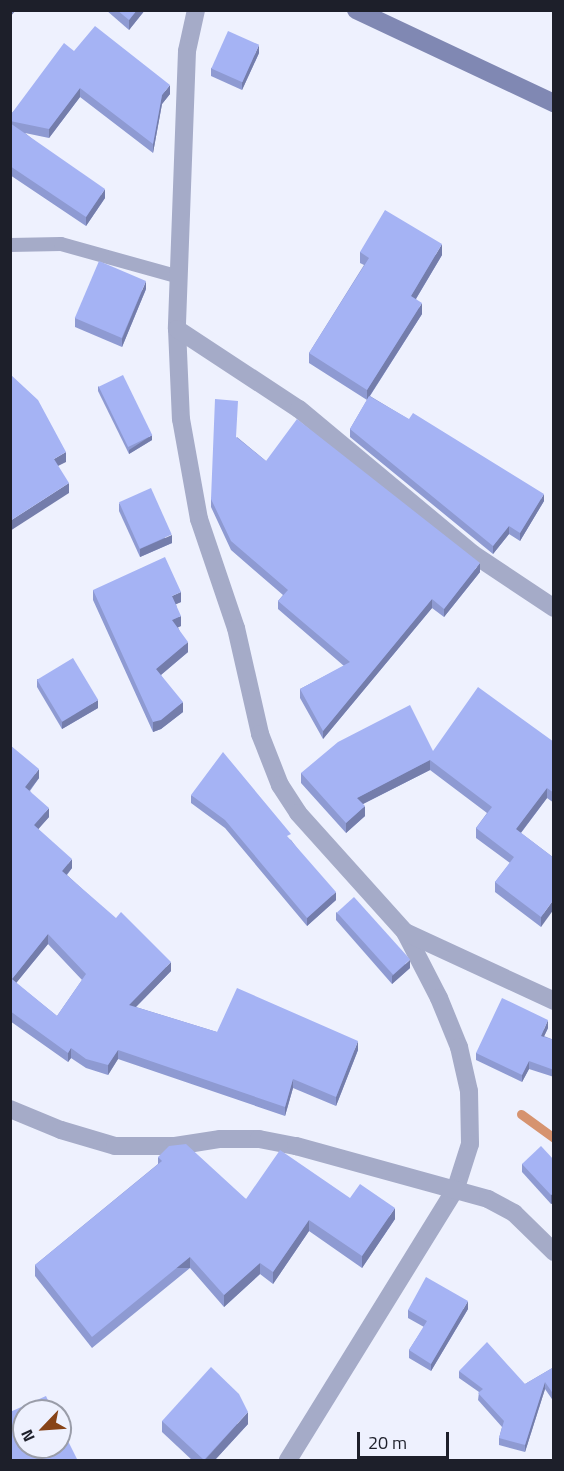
<!DOCTYPE html>
<html>
<head>
<meta charset="utf-8">
<style>
  body { margin:0 }
  #map { position:relative; width:564px; height:1471px; overflow:hidden; background:#eef1fe; font-family:"Titillium Web",sans-serif }
  div>[style] { position:absolute }
  .stream>* { height:9px; margin:-4.5px; padding:0 4.5px; transform-origin:4.5px; border-radius:4.5px; background:#d6936f }
  .lane>* { height:14px; margin:-7px; padding:0 7px; transform-origin:7px; border-radius:7px; background:#a5abc8 }
  .street>* { height:18px; margin:-9px; padding:0 9px; transform-origin:9px; border-radius:9px; background:#a5abc8 }
  .secondary>* { height:18px; margin:-9px; padding:0 9px; transform-origin:9px; border-radius:9px; background:#8088b3 }
  .wall>* { inset:0; background:#8e9ad2 }
  .shaded-wall>* { inset:0; background:#747dab; transform-origin:0 0 }
  .building>* { inset:0; background:#a5b3f4; transform-origin:0 0 }
  span { translate:-50% -50%; white-space:nowrap; text-align:center; line-height:1.15; -webkit-text-stroke:5px #eef1fe; paint-order:stroke }
  .frame { position:absolute; inset:0; border:12px solid #1d1f2a; pointer-events:none }
  .north { position:absolute; left:12px; top:1399px; width:60px; height:60px; box-sizing:border-box; background:#eef1fe; border:2px solid #9a9da9; border-radius:50%; rotate:245deg; font-size:16px; font-weight:700; line-height:24px; text-align:center; color:#1d1f2a }
  .north::after { content:''; display:block; margin:auto; width:21px; height:27px; background:#874317; clip-path:polygon(50% 0,100% 100%,50% 72%,0 100%) }
  .scale { position:absolute; left:357px; top:1432px; width:92px; height:27px; box-sizing:border-box; border:3px solid #1d1f2a; border-top:0; padding-left:8px; font-size:18px; line-height:21px; white-space:nowrap; color:#1d1f2a; -webkit-text-stroke:4px #eef1fe; paint-order:stroke }
</style>
</head>
<body>
<div id="map">
  <div class="stream">
    <div style="left:521px;top:1114px;width:41px;rotate:36deg"></div>
  </div>
  <div class="lane">
    <div style="left:10px;top:245px;width:51px;rotate:-1.1deg"></div>
    <div style="left:61px;top:244px;width:123px;rotate:15.6deg"></div>
  </div>
  <div class="street">
    <div style="left:196px;top:10px;width:42px;rotate:102.4deg"></div>
    <div style="left:187px;top:51px;width:278px;rotate:92.1deg"></div>
    <div style="left:177px;top:329px;width:90px;rotate:87.5deg"></div>
    <div style="left:181px;top:419px;width:102px;rotate:79.8deg"></div>
    <div style="left:199px;top:519px;width:115px;rotate:71.3deg"></div>
    <div style="left:236px;top:628px;width:109px;rotate:77.2deg"></div>
    <div style="left:260px;top:734px;width:55px;rotate:68.6deg"></div>
    <div style="left:280px;top:785px;width:33px;rotate:57deg"></div>
    <div style="left:298px;top:813px;width:160px;rotate:48deg"></div>
    <div style="left:405px;top:932px;width:74px;rotate:62.7deg"></div>
    <div style="left:439px;top:998px;width:53px;rotate:67.8deg"></div>
    <div style="left:459px;top:1047px;width:45px;rotate:77.2deg"></div>
    <div style="left:469px;top:1091px;width:53px;rotate:88.9deg"></div>
    <div style="left:470px;top:1144px;width:46px;rotate:107.7deg"></div>
    <div style="left:456px;top:1188px;width:320px;rotate:121.7deg"></div>
    <div style="left:177px;top:329px;width:146px;rotate:33.3deg"></div>
    <div style="left:299px;top:409px;width:226px;rotate:39.8deg"></div>
    <div style="left:473px;top:554px;width:97px;rotate:33.7deg"></div>
    <div style="left:405px;top:932px;width:164px;rotate:24.8deg"></div>
    <div style="left:10px;top:1109px;width:55px;rotate:22.4deg"></div>
    <div style="left:61px;top:1130px;width:56px;rotate:16.5deg"></div>
    <div style="left:115px;top:1146px;width:60px"></div>
    <div style="left:175px;top:1146px;width:46px;rotate:-8.8deg"></div>
    <div style="left:220px;top:1139px;width:39px"></div>
    <div style="left:259px;top:1139px;width:38px;rotate:11deg"></div>
    <div style="left:296px;top:1146px;width:199px;rotate:15.4deg"></div>
    <div style="left:488px;top:1199px;width:30px;rotate:28deg"></div>
    <div style="left:514px;top:1213px;width:56px;rotate:44.3deg"></div>
  </div>
  <div class="secondary">
    <div style="left:356px;top:10px;width:219px;rotate:25.2deg"></div>
  </div>
  <div class="wall">
    <div style="clip-path:polygon(106px 10px,145px 10px,129px 30px)"></div>
    <div style="clip-path:polygon(74px 51px,170px 94px,162px 104px,153px 153px,80px 97px,49px 138px,25px 133px,105px 198px,86px 226px,10px 175px,10px 111px,12px 113px)"></div>
    <div style="clip-path:polygon(259px 53px,242px 90px,211px 76px,211px 68px)"></div>
    <div style="clip-path:polygon(360px 252px,442px 255px,416px 299px,422px 314px,370px 396px,544px 501px,520px 541px,509px 534px,493px 554px,350px 437px,350px 429px,367px 400px,309px 363px,309px 353px,364px 265px,360px 263px)"></div>
    <div style="clip-path:polygon(146px 289px,122px 347px,75px 327px,75px 318px)"></div>
    <div style="clip-path:polygon(98px 386px,152px 440px,129px 454px,98px 391px)"></div>
    <div style="clip-path:polygon(237px 437px,266px 461px,480px 572px,444px 617px,432px 608px,323px 739px,300px 698px,300px 689px,344px 666px,278px 609px,278px 601px,283px 595px,231px 550px,211px 507px,211px 499px)"></div>
    <div style="clip-path:polygon(119px 503px,172px 543px,140px 557px,119px 511px)"></div>
    <div style="clip-path:polygon(93px 590px,181px 602px,176px 604px,181px 626px,178px 627px,188px 652px,161px 675px,183px 712px,161px 729px,153px 732px,93px 600px)"></div>
    <div style="clip-path:polygon(37px 679px,98px 708px,62px 729px,37px 687px)"></div>
    <div style="clip-path:polygon(554px 742px,554px 803px,547px 798px,521px 833px,554px 858px,541px 927px,495px 892px,495px 882px,510px 863px,476px 838px,476px 828px,487px 813px,430px 770px,363px 804px,365px 816px,346px 833px,301px 783px,301px 773px,433px 751px)"></div>
    <div style="clip-path:polygon(evenodd,10px 745px,39px 778px,30px 791px,49px 817px,38px 829px,72px 868px,67px 875px,171px 971px,136px 1007px,217px 1032px,358px 1050px,336px 1106px,293px 1088px,285px 1116px,118px 1059px,108px 1075px,86px 1068px,71px 1058px,68px 1062px,10px 1021px,10px 745px,48px 944px,82px 980px,57px 1016px,16px 983px,48px 944px)"></div>
    <div style="clip-path:polygon(191px 795px,291px 840px,336px 900px,307px 926px,225px 828px,191px 803px)"></div>
    <div style="clip-path:polygon(336px 912px,410px 968px,392px 984px,336px 920px)"></div>
    <div style="clip-path:polygon(548px 1028px,544px 1036px,554px 1040px,554px 1077px,529px 1069px,522px 1082px,476px 1060px,476px 1053px)"></div>
    <div style="clip-path:polygon(158px 1157px,246px 1199px,350px 1198px,395px 1219px,362px 1268px,309px 1231px,273px 1284px,260px 1274px,224px 1307px,190px 1268px,92px 1348px,35px 1276px,35px 1265px,158px 1164px)"></div>
    <div style="clip-path:polygon(554px 1160px,554px 1202px,551px 1204px,522px 1172px,522px 1164px)"></div>
    <div style="clip-path:polygon(468px 1309px,431px 1371px,409px 1358px,409px 1350px,424px 1327px,408px 1318px,408px 1310px)"></div>
    <div style="clip-path:polygon(554px 1367px,554px 1402px,545px 1389px,525px 1452px,499px 1445px,499px 1438px,502px 1427px,478px 1400px,479px 1392px,459px 1378px,459px 1371px,525px 1384px)"></div>
    <div style="clip-path:polygon(162px 1421px,248px 1424px,214px 1461px,193px 1461px,162px 1432px)"></div>
  </div>
  <div class="shaded-wall">
    <div style="clip-path:polygon(10px 10px,16px 10px,10px 17px)"></div>
    <div style="clip-path:polygon(137px 10px,145px 10px,129px 30px,129px 20px)"></div>
    <div style="clip-path:polygon(259px 45px,259px 53px,242px 90px,242px 82px)"></div>
    <div style="clip-path:polygon(170px 85px,170px 94px,162px 104px,153px 153px,153px 144px,162px 95px)"></div>
    <div style="clip-path:polygon(80px 88px,80px 97px,49px 138px,49px 129px)"></div>
    <div style="clip-path:polygon(105px 189px,105px 198px,86px 226px,86px 217px)"></div>
    <div style="clip-path:polygon(442px 244px,442px 255px,411px 307px,411px 296px)"></div>
    <div style="clip-path:polygon(146px 281px,146px 289px,122px 347px,122px 339px)"></div>
    <div style="clip-path:polygon(422px 303px,422px 314px,367px 400px,367px 390px)"></div>
    <div style="clip-path:polygon(152px 435px,152px 440px,129px 454px,129px 450px)"></div>
    <div style="clip-path:polygon(66px 452px,66px 462px,54px 468px,54px 459px)"></div>
    <div style="clip-path:polygon(69px 483px,69px 493px,10px 531px,10px 521px)"></div>
    <div style="clip-path:polygon(544px 494px,544px 501px,520px 541px,520px 533px)"></div>
    <div style="clip-path:polygon(509px 526px,509px 534px,493px 554px,493px 546px)"></div>
    <div style="clip-path:polygon(172px 535px,172px 543px,140px 557px,140px 549px)"></div>
    <div style="clip-path:polygon(480px 563px,480px 572px,444px 617px,444px 609px)"></div>
    <div style="clip-path:polygon(181px 592px,181px 602px,172px 606px,172px 596px)"></div>
    <div style="clip-path:polygon(432px 599px,432px 608px,323px 739px,323px 731px)"></div>
    <div style="clip-path:polygon(181px 616px,181px 626px,172px 630px,172px 620px)"></div>
    <div style="clip-path:polygon(188px 642px,188px 652px,156px 679px,156px 669px)"></div>
    <div style="clip-path:polygon(98px 700px,98px 708px,62px 729px,62px 721px)"></div>
    <div style="clip-path:polygon(183px 702px,183px 712px,161px 729px,153px 732px,153px 722px)"></div>
    <div style="clip-path:polygon(430px 760px,430px 770px,357px 807px,357px 798px)"></div>
    <div style="clip-path:polygon(39px 769px,39px 778px,25px 796px,25px 787px)"></div>
    <div style="clip-path:polygon(547px 788px,547px 798px,516px 839px,516px 829px)"></div>
    <div style="clip-path:polygon(365px 806px,365px 816px,346px 833px,346px 823px)"></div>
    <div style="clip-path:polygon(49px 808px,49px 817px,34px 834px,34px 825px)"></div>
    <div style="clip-path:polygon(72px 859px,72px 868px,62px 880px,62px 871px)"></div>
    <div style="clip-path:polygon(336px 892px,336px 900px,307px 926px,307px 918px)"></div>
    <div style="clip-path:polygon(554px 899px,554px 909px,541px 927px,541px 917px)"></div>
    <div style="clip-path:polygon(48px 934px,48px 944px,12px 988px,12px 979px)"></div>
    <div style="clip-path:polygon(410px 960px,410px 968px,392px 984px,392px 976px)"></div>
    <div style="clip-path:polygon(171px 962px,171px 971px,129px 1014px,129px 1005px)"></div>
    <div style="clip-path:polygon(548px 1020px,548px 1028px,541px 1043px,541px 1036px)"></div>
    <div style="clip-path:polygon(358px 1041px,358px 1050px,336px 1106px,336px 1097px)"></div>
    <div style="clip-path:polygon(71px 1048px,71px 1058px,68px 1062px,68px 1053px)"></div>
    <div style="clip-path:polygon(118px 1050px,118px 1059px,108px 1075px,108px 1065px)"></div>
    <div style="clip-path:polygon(529px 1061px,529px 1069px,522px 1082px,522px 1075px)"></div>
    <div style="clip-path:polygon(293px 1079px,293px 1088px,285px 1116px,285px 1107px)"></div>
    <div style="clip-path:polygon(554px 1193px,554px 1202px,551px 1204px,551px 1195px)"></div>
    <div style="clip-path:polygon(395px 1208px,395px 1219px,362px 1268px,362px 1256px)"></div>
    <div style="clip-path:polygon(309px 1220px,309px 1231px,273px 1284px,273px 1272px)"></div>
    <div style="left:190px;top:1257px;width:11px;height:127px;rotate:90deg"></div>
    <div style="clip-path:polygon(260px 1263px,260px 1274px,224px 1307px,224px 1295px)"></div>
    <div style="clip-path:polygon(468px 1301px,468px 1309px,431px 1371px,431px 1364px)"></div>
    <div style="clip-path:polygon(545px 1382px,545px 1389px,525px 1452px,525px 1445px)"></div>
    <div style="clip-path:polygon(248px 1412px,248px 1424px,214px 1461px,204px 1461px)"></div>
  </div>
  <div class="building">
    <div style="clip-path:polygon(117px 10px,137px 10px,129px 20px)"></div>
    <div style="clip-path:polygon(95px 26px,170px 85px,162px 95px,153px 144px,80px 88px,49px 129px,10px 121px,10px 111px,12px 113px,64px 43px,74px 51px)"></div>
    <div style="left:228px;top:31px;width:34px;height:41px;rotate:24deg"></div>
    <div style="clip-path:polygon(10px 123px,105px 189px,86px 217px,10px 166px)"></div>
    <div style="clip-path:polygon(385px 210px,442px 244px,411px 296px,422px 303px,367px 390px,309px 353px,369px 258px,360px 252px)"></div>
    <div style="left:99px;top:261px;width:51px;height:62px;rotate:23deg"></div>
    <div style="clip-path:polygon(10px 374px,38px 400px,66px 452px,54px 459px,69px 483px,10px 521px)"></div>
    <div style="left:123px;top:375px;width:67px;height:27px;rotate:64deg"></div>
    <div style="clip-path:polygon(369px 396px,409px 419px,413px 413px,544px 494px,520px 533px,509px 526px,493px 546px,350px 429px)"></div>
    <div style="clip-path:polygon(215px 399px,238px 401px,236px 437px,266px 461px,297px 419px,480px 563px,444px 609px,432px 599px,323px 731px,300px 689px,350px 662px,278px 601px,288px 590px,231px 541px,211px 499px)"></div>
    <div style="left:151px;top:488px;width:51px;height:35px;rotate:66deg"></div>
    <div style="clip-path:polygon(165px 557px,181px 592px,172px 596px,181px 616px,172px 620px,188px 642px,156px 669px,183px 702px,161px 720px,153px 722px,93px 590px)"></div>
    <div style="left:73px;top:658px;width:49px;height:42px;rotate:59deg"></div>
    <div style="clip-path:polygon(478px 687px,554px 742px,554px 793px,547px 788px,516px 829px,554px 858px,554px 899px,541px 917px,495px 882px,514px 857px,476px 828px,492px 807px,430px 760px,357px 798px,365px 806px,346px 823px,301px 773px,338px 742px,410px 705px,433px 751px)"></div>
    <div style="clip-path:polygon(evenodd,10px 745px,39px 769px,25px 787px,49px 808px,34px 825px,72px 859px,62px 871px,116px 918px,121px 912px,171px 962px,129px 1005px,217px 1032px,237px 988px,358px 1041px,336px 1097px,293px 1079px,285px 1107px,118px 1050px,108px 1065px,86px 1059px,71px 1048px,68px 1053px,10px 1011px,10px 745px,48px 934px,86px 974px,57px 1016px,12px 979px,48px 934px)"></div>
    <div style="clip-path:polygon(223px 752px,291px 834px,287px 836px,336px 892px,307px 918px,225px 820px,191px 795px)"></div>
    <div style="left:354px;top:897px;width:84px;height:23px;rotate:48deg"></div>
    <div style="clip-path:polygon(502px 998px,548px 1020px,541px 1036px,554px 1040px,554px 1070px,529px 1061px,522px 1075px,476px 1053px)"></div>
    <div style="clip-path:polygon(186px 1144px,246px 1199px,280px 1150px,350px 1198px,360px 1184px,395px 1208px,362px 1256px,309px 1220px,273px 1272px,260px 1263px,224px 1295px,190px 1257px,92px 1337px,35px 1265px,162px 1161px,158px 1157px,169px 1146px)"></div>
    <div style="clip-path:polygon(541px 1146px,554px 1160px,554px 1193px,551px 1195px,522px 1164px)"></div>
    <div style="clip-path:polygon(426px 1277px,468px 1301px,431px 1364px,409px 1350px,427px 1321px,408px 1310px)"></div>
    <div style="clip-path:polygon(487px 1342px,525px 1384px,554px 1367px,554px 1395px,545px 1382px,525px 1445px,499px 1438px,504px 1421px,478px 1393px,483px 1389px,459px 1371px)"></div>
    <div style="clip-path:polygon(211px 1367px,239px 1394px,248px 1412px,204px 1460px,162px 1421px)"></div>
    <div style="clip-path:polygon(46px 1396px,53px 1411px,24px 1411px,24px 1447px,60px 1447px,60px 1425px,78px 1461px,10px 1461px,10px 1412px)"></div>
  </div>
  <div class="frame"></div>
  <div class="north">N</div>
  <div class="scale">20 m</div>
</div>
</body>
</html>
